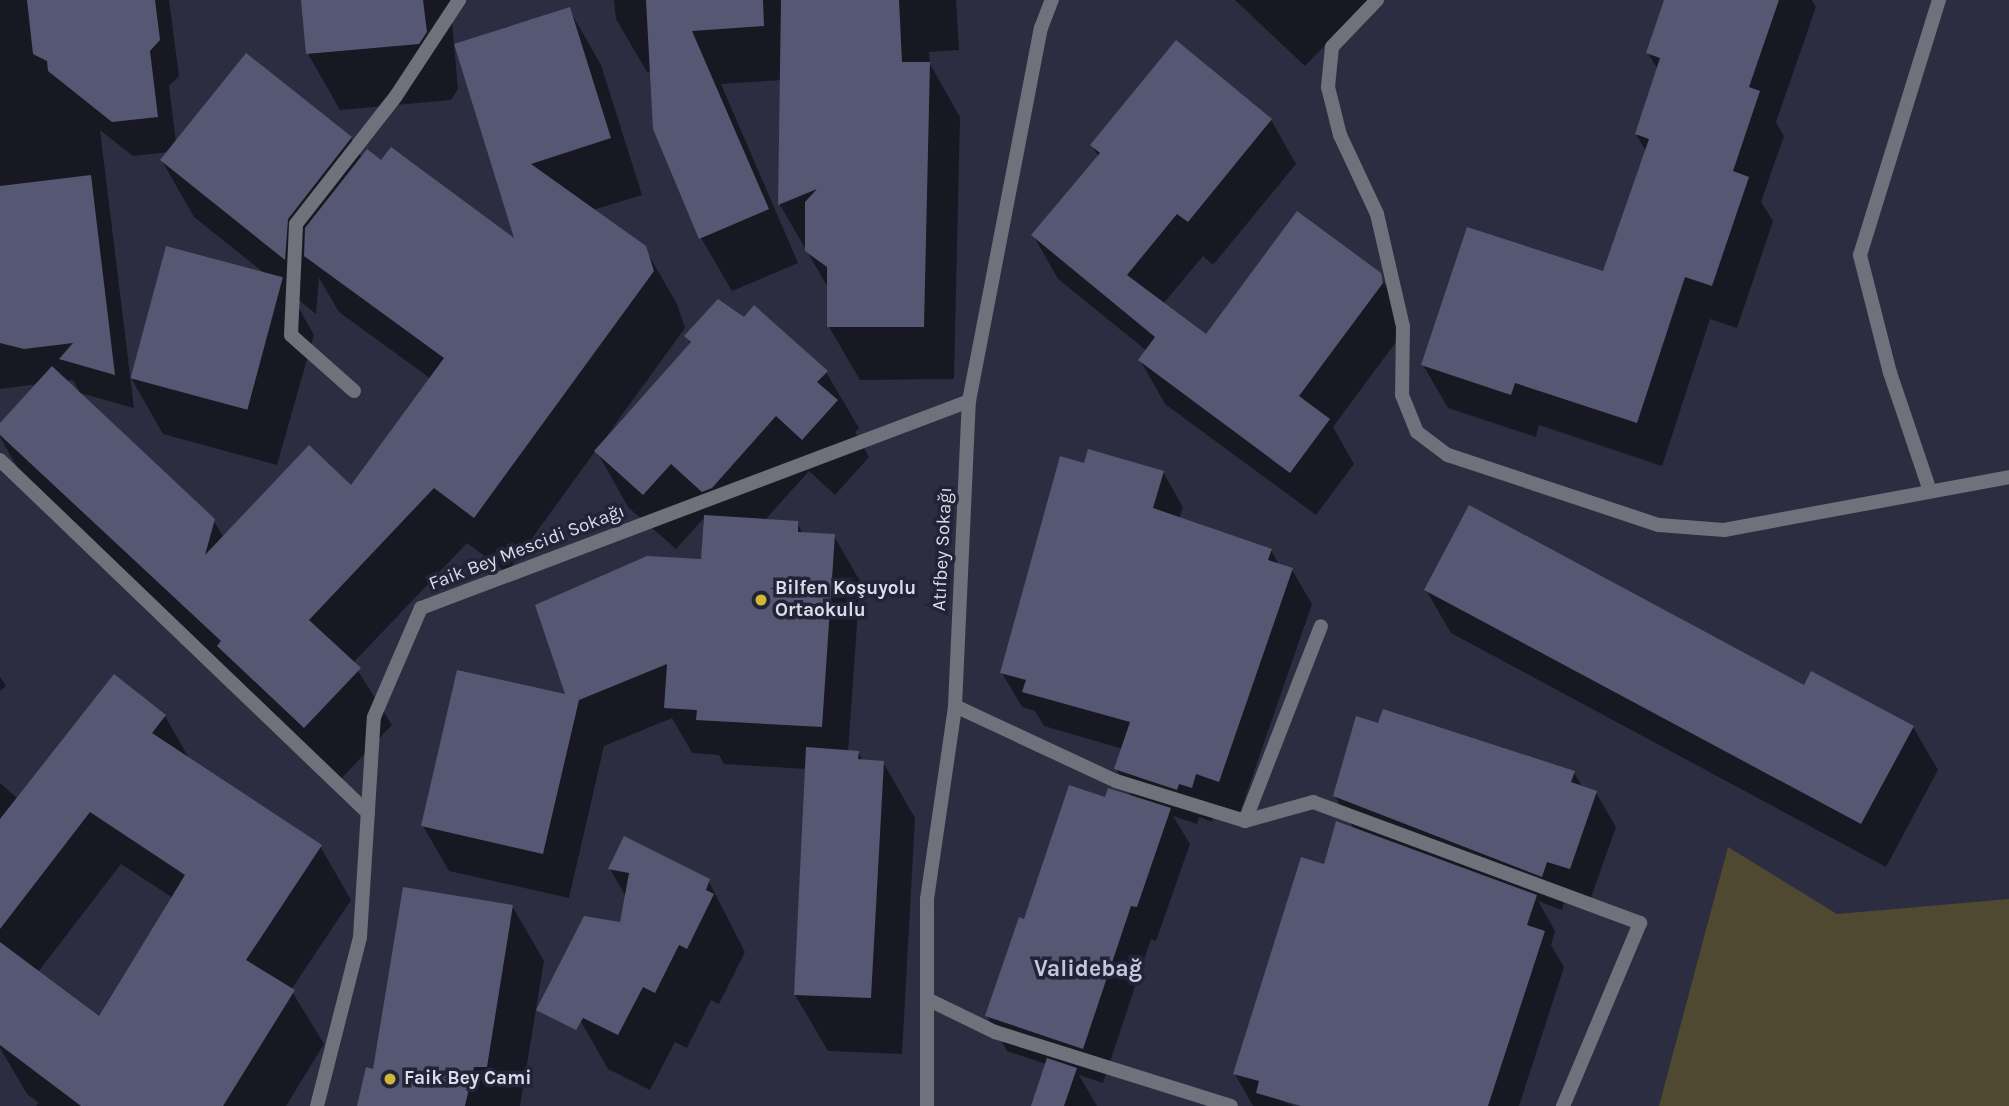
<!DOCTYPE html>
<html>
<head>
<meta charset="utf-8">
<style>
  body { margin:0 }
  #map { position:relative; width:2009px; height:1106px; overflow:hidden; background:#2c2d41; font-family:Karla,sans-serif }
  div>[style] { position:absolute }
  .green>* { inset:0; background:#4e4930 }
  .shadow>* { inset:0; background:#0007 }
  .building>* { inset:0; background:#565873; transform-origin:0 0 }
  .service>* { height:14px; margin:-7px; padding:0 7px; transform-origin:7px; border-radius:7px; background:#70717b }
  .minor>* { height:14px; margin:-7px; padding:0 7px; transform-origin:7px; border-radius:7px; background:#70717b }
  .dots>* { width:19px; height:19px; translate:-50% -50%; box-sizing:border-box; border:4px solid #222336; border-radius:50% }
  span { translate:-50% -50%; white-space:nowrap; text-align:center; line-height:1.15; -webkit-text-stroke:7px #222336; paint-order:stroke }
  .street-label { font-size:19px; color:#dbdce9 }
  .poi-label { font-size:19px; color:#dbdce9; font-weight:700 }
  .left { translate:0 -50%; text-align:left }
  .quarter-label { font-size:23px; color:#c4c7e0; font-weight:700 }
</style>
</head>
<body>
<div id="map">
  <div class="green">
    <div style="clip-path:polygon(1728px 847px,1837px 914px,2009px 899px,2009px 1106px,1659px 1106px)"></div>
  </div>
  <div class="shadow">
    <div style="clip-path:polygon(evenodd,0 0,169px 0,179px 76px,169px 86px,176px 143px,351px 138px,362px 158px,382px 163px,518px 243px,456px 45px,569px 9px,601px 65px,642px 195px,593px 210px,644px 247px,677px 304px,685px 328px,608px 434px,691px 345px,687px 337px,826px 372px,859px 428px,855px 432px,869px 457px,835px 495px,809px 471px,764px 521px,797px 523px,803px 534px,834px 536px,860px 581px,848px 752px,858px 752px,863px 761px,883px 762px,915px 818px,902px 1054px,828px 1051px,795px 995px,806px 769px,724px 764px,719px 755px,692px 753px,672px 718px,604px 746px,569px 898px,449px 871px,423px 826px,567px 696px,703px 561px,703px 519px,676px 549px,628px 507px,596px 450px,507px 573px,467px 543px,353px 663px,392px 725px,337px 783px,28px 486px,0 437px,0 426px,38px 384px,0 389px,0 0,100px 130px,133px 156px,169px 152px,162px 161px,194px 217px,268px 276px,131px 378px,163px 434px,277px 465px,314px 335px,290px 293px,316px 314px,319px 278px,339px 312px,431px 379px,351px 487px,224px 538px,213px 520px,66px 381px,73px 380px,80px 393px,134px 408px,100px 130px)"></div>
    <div style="clip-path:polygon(304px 0,450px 0,458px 89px,451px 100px,340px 110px,308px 54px)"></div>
    <div style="clip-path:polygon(614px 0,956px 0,959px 50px,929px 52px,930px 64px,960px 117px,954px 379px,860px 380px,829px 327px,829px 289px,780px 205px,782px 80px,721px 84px,798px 263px,732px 291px,701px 238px,651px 71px,647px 72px,616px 19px)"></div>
    <div style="clip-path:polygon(1235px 0,1368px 0,1305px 66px)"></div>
    <div style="clip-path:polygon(1665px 0,1812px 0,1816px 7px,1776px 122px,1784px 136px,1761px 202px,1773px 221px,1737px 328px,1710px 319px,1662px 466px,1539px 425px,1536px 437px,1448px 408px,1423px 365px,1604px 273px,1646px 151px,1636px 134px,1658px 70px,1648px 53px)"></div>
    <div style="clip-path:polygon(1177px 43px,1271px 120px,1296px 164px,1213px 265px,1203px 256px,1163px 304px,1207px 337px,1379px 274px,1405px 319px,1407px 327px,1333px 427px,1354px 464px,1316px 515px,1165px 404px,1140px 360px,1147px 351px,1058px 279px,1033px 235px,1099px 157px,1092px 146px)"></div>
    <div style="clip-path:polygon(1085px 465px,1163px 472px,1183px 507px,1179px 519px,1271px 550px,1279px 565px,1292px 570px,1312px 604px,1239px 815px,1216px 808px,1212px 822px,1199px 817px,1197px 824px,1173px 816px,1190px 844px,1156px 941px,1151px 939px,1103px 1083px,1079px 1075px,1097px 1106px,1032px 1106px,1046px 1064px,1007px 1051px,987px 1016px,1026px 921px,1132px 797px,1116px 769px,1123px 749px,1044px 726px,1035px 711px,1022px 707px,1002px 673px)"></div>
    <div style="clip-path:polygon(1426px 590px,1805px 688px,1913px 727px,1938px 770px,1886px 867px,1451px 633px)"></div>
    <div style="clip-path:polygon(0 677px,6px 686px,0 691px)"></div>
    <div style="clip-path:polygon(evenodd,165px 716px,190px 760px,320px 846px,351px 900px,291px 990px,324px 1044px,286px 1106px,36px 1106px,39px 1103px,27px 1094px,0 1048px,0 783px,18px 799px,165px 716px,121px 864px,173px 898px,99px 1018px,38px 972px,121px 864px)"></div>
    <div style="clip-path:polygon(1574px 773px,1583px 788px,1596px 793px,1616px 827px,1589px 903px,1566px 895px,1562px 910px,1538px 901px,1555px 931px,1551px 945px,1564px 967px,1519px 1106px,1307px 1106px,1266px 1094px,1294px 1106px,1253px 1106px,1235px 1074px,1326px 866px,1354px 829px,1335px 796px)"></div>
    <div style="clip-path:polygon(610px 869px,708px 880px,745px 952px,719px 1004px,711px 1000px,687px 1048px,675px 1042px,650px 1090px,608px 1069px,576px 1013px,621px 924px,626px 897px)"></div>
    <div style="clip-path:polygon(512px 906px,544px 961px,520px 1106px,359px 1106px,374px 1071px)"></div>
  </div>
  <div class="building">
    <div style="clip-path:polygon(27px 0,155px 0,160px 40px,150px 51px,158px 117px,112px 122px,48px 71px,47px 61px,33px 54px)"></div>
    <div style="clip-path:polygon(301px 0,423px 0,427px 32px,419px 44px,306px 54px)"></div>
    <div style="clip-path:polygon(646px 0,763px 0,764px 26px,692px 31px,769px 209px,699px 239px,653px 129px)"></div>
    <div style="clip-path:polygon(781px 0,899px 0,902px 62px,930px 62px,924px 327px,827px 327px,827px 267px,805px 251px,805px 202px,817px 189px,778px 205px)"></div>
    <div style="clip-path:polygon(1664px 0,1779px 0,1749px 87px,1760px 91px,1733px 171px,1749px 177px,1712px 286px,1685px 277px,1637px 423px,1515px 383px,1511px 395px,1421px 365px,1467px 227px,1603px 271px,1649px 139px,1635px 134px,1660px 58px,1646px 53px)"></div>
    <div style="clip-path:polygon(570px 7px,611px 138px,531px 164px,646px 246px,654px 271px,474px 518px,434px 488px,309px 620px,361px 668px,304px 728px,217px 646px,221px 641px,0 435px,0 423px,52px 366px,215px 519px,205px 555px,309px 445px,351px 485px,444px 358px,304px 256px,305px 228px,367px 149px,381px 160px,391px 147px,514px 238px,454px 44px)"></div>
    <div style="clip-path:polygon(1176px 40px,1272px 119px,1188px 222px,1177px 214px,1127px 275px,1206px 334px,1297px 211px,1381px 273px,1383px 283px,1299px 396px,1330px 419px,1290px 473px,1138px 360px,1155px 337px,1031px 235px,1100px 153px,1090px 145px)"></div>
    <div style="clip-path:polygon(246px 53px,352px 137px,288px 219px,285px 260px,160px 160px)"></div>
    <div style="clip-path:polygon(91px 175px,115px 375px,59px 359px,73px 343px,24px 349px,0 343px,0 186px)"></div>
    <div style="left:166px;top:246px;width:121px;height:137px;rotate:15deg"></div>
    <div style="clip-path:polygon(718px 299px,744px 317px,754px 305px,828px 371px,817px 382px,838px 400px,802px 440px,776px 416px,712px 488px,702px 492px,671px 464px,643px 495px,594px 451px,691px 342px,684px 336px)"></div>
    <div style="clip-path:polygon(1088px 449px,1164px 471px,1153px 508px,1272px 549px,1268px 560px,1293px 568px,1219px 782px,1196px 774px,1192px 788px,1179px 784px,1177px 790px,1114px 769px,1130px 722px,1022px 692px,1026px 680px,1000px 673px,1060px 456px,1084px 463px)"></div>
    <div style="clip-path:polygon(1469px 505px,1804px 685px,1811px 671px,1914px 726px,1861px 824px,1424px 590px)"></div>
    <div style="clip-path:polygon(704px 515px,798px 521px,798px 532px,835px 534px,822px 727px,696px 720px,697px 710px,664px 708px,667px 664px,579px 700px,543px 854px,421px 826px,457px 670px,565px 694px,535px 605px,647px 556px,701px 559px)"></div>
    <div style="clip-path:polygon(114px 674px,166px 715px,152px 733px,322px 845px,246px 960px,295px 990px,223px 1106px,81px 1106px,0 1045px,0 942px,99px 1016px,185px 875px,90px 812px,0 929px,0 819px)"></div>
    <div style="clip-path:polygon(1383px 709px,1575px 771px,1571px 782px,1597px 791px,1570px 869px,1547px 862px,1542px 877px,1333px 796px,1356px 716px,1378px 723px)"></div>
    <div style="clip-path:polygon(806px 747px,859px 751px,858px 759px,884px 761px,871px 998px,794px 995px)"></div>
    <div style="clip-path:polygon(1069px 785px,1105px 797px,1108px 788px,1171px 808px,1137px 907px,1131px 906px,1083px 1049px,985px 1016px,1019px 917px,1024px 919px)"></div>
    <div style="clip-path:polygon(1336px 821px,1537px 895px,1527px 925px,1545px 931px,1488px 1106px,1301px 1106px,1256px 1093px,1259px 1081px,1233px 1074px,1301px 857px,1324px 864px)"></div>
    <div style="clip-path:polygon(624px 836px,710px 879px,706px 890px,714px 894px,687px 949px,679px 945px,655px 993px,643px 987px,618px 1035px,583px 1018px,576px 1030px,536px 1010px,584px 916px,620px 922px,629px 873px,608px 869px)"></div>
    <div style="clip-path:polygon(403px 887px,513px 905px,487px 1067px,474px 1067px,465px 1106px,357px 1106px,366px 1067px,373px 1069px)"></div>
    <div style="clip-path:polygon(1047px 1058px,1077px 1068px,1064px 1106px,1031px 1106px)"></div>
  </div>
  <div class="service">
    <div style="left:1377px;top:0;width:65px;rotate:133.8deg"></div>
    <div style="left:1332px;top:47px;width:40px;rotate:95.7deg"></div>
    <div style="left:1328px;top:87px;width:49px;rotate:76deg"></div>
    <div style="left:1340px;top:135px;width:87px;rotate:64.9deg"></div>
    <div style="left:1377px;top:214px;width:116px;rotate:77deg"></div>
    <div style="left:1403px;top:327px;width:68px;rotate:90.8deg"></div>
    <div style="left:1402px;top:395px;width:40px;rotate:68deg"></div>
    <div style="left:1417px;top:432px;width:39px;rotate:37deg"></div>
    <div style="left:1448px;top:455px;width:222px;rotate:18.4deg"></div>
    <div style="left:1659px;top:525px;width:65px;rotate:4.4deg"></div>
    <div style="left:1724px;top:530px;width:290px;rotate:-10.5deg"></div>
    <div style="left:354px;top:391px;width:84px;rotate:-138.4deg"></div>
    <div style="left:291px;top:335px;width:111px;rotate:-87.4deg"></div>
    <div style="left:296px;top:224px;width:162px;rotate:-52deg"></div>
    <div style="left:396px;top:96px;width:115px;rotate:-56.7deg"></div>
    <div style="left:0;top:460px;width:510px;rotate:43.81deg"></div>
    <div style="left:1930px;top:491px;width:125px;rotate:-108.7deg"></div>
    <div style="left:1890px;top:373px;width:122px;rotate:-104.3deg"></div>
    <div style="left:1860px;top:255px;width:267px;rotate:-72.8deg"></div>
    <div style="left:955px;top:706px;width:178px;rotate:25deg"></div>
    <div style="left:1116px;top:781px;width:135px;rotate:17.2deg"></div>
    <div style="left:1245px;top:821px;width:71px;rotate:-15.6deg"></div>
    <div style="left:1313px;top:802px;width:349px;rotate:20.3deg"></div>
    <div style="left:1640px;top:923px;width:199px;rotate:112.8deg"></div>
    <div style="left:1245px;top:821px;width:209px;rotate:-68.7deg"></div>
    <div style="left:927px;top:999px;width:76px;rotate:25.9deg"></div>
    <div style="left:995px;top:1032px;width:247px;rotate:17.4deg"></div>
  </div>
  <div class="minor">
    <div style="left:317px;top:1106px;width:174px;rotate:-75.7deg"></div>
    <div style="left:360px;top:937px;width:220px;rotate:-86.4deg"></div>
    <div style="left:374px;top:717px;width:119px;rotate:-66.7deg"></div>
    <div style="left:421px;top:608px;width:586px;rotate:-20.69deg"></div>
    <div style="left:927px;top:1106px;width:207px;rotate:-90deg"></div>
    <div style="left:927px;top:899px;width:195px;rotate:-81.7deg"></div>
    <div style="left:955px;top:706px;width:305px;rotate:-87.4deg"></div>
    <div style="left:969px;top:401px;width:380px;rotate:-79.1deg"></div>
    <div style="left:1041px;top:28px;width:30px;rotate:-69deg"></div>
  </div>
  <div class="dots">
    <div style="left:761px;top:600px;background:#d1b736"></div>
    <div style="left:390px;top:1079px;background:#d1b736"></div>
  </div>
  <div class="street-label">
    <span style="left:527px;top:548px;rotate:-21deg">Faik Bey Mescidi Sokağı</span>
    <span style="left:943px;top:549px;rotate:-87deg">Atıfbey Sokağı</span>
  </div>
  <div class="poi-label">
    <span class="left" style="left:775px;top:600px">Bilfen Koşuyolu<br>Ortaokulu</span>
    <span class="left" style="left:404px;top:1079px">Faik Bey Cami</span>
  </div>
  <div class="quarter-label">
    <span style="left:1088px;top:969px">Validebağ</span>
  </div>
</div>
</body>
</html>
